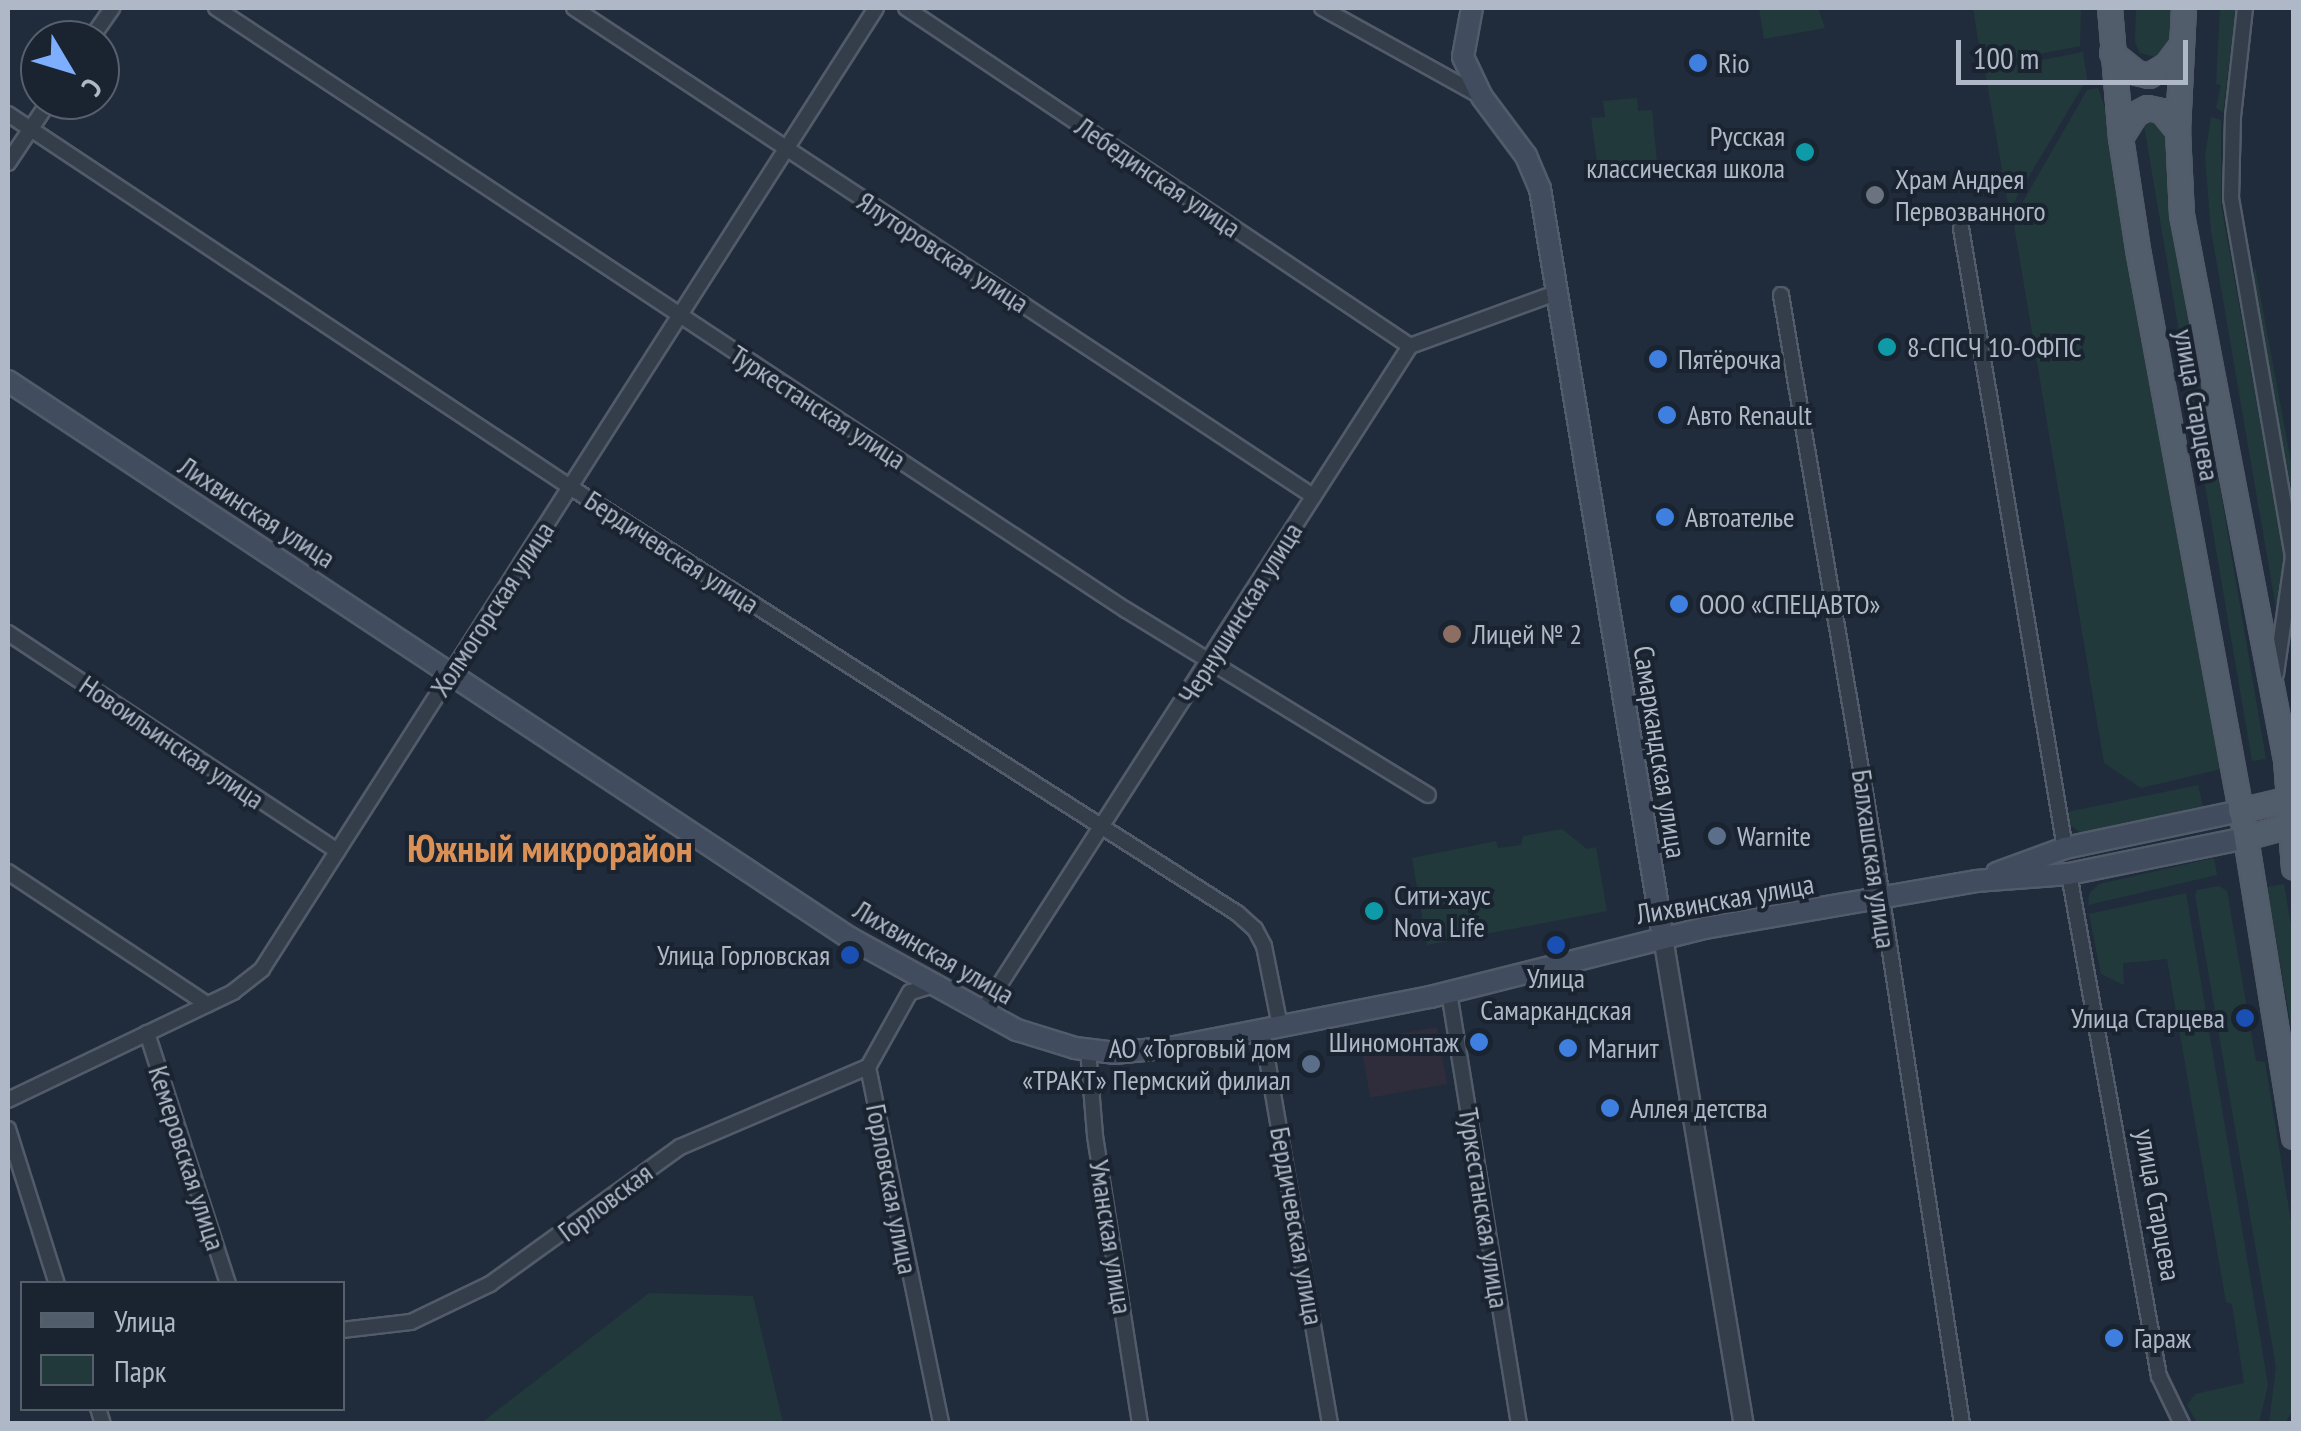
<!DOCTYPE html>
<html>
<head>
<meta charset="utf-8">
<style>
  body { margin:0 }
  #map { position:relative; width:2301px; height:1431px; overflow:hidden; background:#202c3b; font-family:"PT Sans Narrow",sans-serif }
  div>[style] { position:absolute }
  .medical>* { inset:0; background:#2f2c3c; transform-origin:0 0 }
  .green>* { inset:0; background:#22393c }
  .roads { filter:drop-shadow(2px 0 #525b69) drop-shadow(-2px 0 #525b69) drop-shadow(0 2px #525b69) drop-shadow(0 -2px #525b69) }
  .minor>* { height:14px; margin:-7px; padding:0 7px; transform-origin:7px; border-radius:7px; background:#343e4b }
  .tertiary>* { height:18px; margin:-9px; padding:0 9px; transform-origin:9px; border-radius:9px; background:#343e4b }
  .secondary>* { height:20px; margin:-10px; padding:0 10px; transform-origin:10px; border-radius:10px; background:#424c5f }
  .primary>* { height:22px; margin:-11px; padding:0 11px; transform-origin:11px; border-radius:11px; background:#525d6c }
  .dots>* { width:28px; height:28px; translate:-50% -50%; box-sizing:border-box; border:5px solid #1a2330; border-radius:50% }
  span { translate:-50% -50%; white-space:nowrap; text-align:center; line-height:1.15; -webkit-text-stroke:8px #1a2330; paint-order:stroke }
  .poi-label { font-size:28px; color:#afb8c7 }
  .left { translate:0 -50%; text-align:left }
  .right { translate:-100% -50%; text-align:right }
  .street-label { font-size:28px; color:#afb8c7 }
  .district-label { font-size:38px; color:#da9158; font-weight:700 }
  .frame { position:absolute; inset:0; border:10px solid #afb8c7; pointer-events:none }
  .legend { position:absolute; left:20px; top:1281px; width:325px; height:130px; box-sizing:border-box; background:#1a2330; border:2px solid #565f6c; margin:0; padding:12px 18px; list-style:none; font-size:30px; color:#afb8c7 }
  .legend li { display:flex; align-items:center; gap:20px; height:50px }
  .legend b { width:50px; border:2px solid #565f6c }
  .north { position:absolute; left:20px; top:20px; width:100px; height:100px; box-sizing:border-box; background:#1a2330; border:2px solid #565f6c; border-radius:50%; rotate:128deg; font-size:28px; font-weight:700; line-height:40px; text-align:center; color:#afb8c7 }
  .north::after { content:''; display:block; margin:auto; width:35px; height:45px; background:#7eaefe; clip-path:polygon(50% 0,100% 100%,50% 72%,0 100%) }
  .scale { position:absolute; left:1956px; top:40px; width:232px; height:45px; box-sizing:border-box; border:5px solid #afb8c7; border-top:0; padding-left:12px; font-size:30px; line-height:35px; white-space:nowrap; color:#afb8c7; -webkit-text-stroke:8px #1a2330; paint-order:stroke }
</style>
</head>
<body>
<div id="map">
  <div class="medical">
    <div style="left:1437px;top:1027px;width:58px;height:78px;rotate:80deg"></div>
  </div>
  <div class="green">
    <div style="clip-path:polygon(1759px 8px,1818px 8px,1825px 28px,1764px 39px)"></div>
    <div style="clip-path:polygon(1973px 8px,2081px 8px,2080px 46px,1982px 65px)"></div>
    <div style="clip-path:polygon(2136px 8px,2172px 8px,2169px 44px,2159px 58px,2140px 53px,2135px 42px)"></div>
    <div style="clip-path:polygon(2220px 8px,2236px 8px,2223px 112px,2216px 108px,2221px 85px,2216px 84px)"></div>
    <div style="clip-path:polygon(2083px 52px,2087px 79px,2009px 210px,1985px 71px)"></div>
    <div style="clip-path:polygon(2098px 88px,2114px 133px,2221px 769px,2141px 788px,2104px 763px,2013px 219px,2087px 90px)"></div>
    <div style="clip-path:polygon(1637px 98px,1638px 111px,1652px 110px,1657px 162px,1643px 163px,1644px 177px,1613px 180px,1611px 167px,1598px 168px,1591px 118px,1605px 117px,1603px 101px)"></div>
    <div style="clip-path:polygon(2211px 117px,2221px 120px,2221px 204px,2284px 556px,2278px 620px,2211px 230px,2205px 157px)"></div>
    <div style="clip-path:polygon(2155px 118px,2169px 126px,2184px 275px,2266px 759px,2252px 761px,2144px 126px)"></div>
    <div style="clip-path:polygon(2255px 267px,2293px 473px,2293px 497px,2251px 284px)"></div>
    <div style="clip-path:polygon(2198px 785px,2203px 806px,2081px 833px,2068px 823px,2067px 812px)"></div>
    <div style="clip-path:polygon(1562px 829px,1587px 849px,1596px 847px,1607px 911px,1427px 945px,1412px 858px,1496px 841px,1498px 848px,1521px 845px,1523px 836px)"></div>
    <div style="clip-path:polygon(2214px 858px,2217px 875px,2088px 905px,2089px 894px,2099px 884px)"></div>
    <div style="clip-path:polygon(2284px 884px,2293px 937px,2293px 1038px,2267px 887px)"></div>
    <div style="clip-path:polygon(2219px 886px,2227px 891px,2256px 1061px,2265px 1062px,2293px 1234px,2294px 1408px,2285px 1423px,2269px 1423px,2276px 1367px,2195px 895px,2197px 890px)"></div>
    <div style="clip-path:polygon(2186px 893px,2268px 1385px,2259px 1423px,2197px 1423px,2187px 1405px,2195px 1394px,2244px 1383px,2232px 1304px,2226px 1302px,2167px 959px,2123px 963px,2124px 985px,2101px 974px,2089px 914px)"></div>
    <div style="clip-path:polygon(649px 1293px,753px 1296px,783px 1423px,481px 1423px)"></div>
  </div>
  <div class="roads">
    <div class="minor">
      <div style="left:216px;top:8px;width:1091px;rotate:33.49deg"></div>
      <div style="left:1126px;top:610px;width:354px;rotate:31.5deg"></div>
      <div style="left:574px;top:8px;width:886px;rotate:33.44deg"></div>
      <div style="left:906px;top:8px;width:607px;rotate:33.85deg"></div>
      <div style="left:1322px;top:8px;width:179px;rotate:29deg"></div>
      <div style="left:2245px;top:8px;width:110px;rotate:96.3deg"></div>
      <div style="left:2233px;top:117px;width:81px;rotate:91.4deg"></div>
      <div style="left:2231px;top:198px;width:363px;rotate:80.2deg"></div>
      <div style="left:2293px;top:556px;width:119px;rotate:98.2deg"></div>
      <div style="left:90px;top:40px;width:39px;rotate:-55deg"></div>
      <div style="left:8px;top:114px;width:675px;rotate:33.57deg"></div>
      <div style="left:570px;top:487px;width:791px;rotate:32.57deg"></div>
      <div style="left:1237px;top:913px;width:24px;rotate:42deg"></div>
      <div style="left:1255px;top:929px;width:19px;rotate:62deg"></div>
      <div style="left:1264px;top:946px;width:82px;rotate:78.7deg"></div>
      <div style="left:8px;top:163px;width:76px;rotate:-56.3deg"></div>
      <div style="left:1961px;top:228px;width:629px;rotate:80.48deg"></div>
      <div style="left:1781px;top:295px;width:559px;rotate:80.42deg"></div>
      <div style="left:1874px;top:846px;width:585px;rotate:81.34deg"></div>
      <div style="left:8px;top:633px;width:395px;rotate:33.5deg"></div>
      <div style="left:8px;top:872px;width:239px;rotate:33.6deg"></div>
      <div style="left:2069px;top:874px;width:510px;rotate:79.84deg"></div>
      <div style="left:2159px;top:1376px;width:53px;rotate:64.4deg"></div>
      <div style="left:937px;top:984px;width:28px;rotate:163deg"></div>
      <div style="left:910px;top:992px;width:86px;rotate:119.2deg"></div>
      <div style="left:868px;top:1067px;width:364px;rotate:78.4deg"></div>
      <div style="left:1449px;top:992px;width:438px;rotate:80.8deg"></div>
      <div style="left:982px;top:1012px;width:792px;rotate:-57.27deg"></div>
      <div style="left:1410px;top:346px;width:158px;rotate:-20deg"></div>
      <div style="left:1262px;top:1030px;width:400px;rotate:80.2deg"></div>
      <div style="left:147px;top:1033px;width:264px;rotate:72.1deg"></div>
      <div style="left:1088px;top:1050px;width:86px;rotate:85.3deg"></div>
      <div style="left:1095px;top:1136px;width:291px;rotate:81.1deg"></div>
      <div style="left:8px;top:1100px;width:250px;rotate:-25.6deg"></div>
      <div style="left:233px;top:992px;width:37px;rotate:-38deg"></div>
      <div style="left:262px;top:969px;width:1140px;rotate:-57.42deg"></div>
      <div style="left:8px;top:1129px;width:163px;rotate:72.5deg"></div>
      <div style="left:342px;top:1330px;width:69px;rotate:-6.6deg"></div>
      <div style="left:411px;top:1322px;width:88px;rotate:-25.7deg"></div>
      <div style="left:490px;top:1284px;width:234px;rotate:-35.8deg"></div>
      <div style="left:680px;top:1147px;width:204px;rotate:-23.1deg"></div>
      <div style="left:98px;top:1408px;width:17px;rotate:73deg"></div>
    </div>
    <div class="tertiary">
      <div style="left:1663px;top:937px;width:494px;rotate:80.6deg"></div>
    </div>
    <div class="secondary">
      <div style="left:1472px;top:8px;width:50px;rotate:100.4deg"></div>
      <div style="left:1463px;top:57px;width:44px;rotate:64.6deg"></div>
      <div style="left:1482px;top:97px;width:74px;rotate:53.3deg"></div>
      <div style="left:1526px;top:156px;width:36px;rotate:67deg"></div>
      <div style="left:1540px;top:189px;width:758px;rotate:80.66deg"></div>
      <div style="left:8px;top:381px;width:1010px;rotate:33.49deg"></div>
      <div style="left:850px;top:938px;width:191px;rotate:28.9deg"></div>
      <div style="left:1017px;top:1030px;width:61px;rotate:17.2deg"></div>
      <div style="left:1075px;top:1048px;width:39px;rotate:7deg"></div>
      <div style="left:1114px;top:1053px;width:61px;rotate:-5.6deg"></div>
      <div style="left:1175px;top:1047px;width:260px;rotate:-11.1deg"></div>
      <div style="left:1430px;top:997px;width:284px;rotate:-14.1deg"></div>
      <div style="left:1705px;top:928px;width:275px;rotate:-9.8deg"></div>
      <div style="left:1976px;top:881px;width:93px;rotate:-4.3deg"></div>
      <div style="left:2069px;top:874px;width:181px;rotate:-11.5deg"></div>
      <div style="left:1997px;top:873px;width:72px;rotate:-20.2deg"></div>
      <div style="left:2065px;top:848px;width:179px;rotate:-11.9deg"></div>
    </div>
    <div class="primary">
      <div style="left:2110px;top:8px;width:130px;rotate:85.2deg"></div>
      <div style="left:2121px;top:138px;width:118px;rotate:81.3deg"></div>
      <div style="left:2139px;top:255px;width:593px;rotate:79.6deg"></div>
      <div style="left:2246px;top:838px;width:303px;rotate:80.9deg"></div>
      <div style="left:2184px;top:8px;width:123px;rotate:92.8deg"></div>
      <div style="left:2178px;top:131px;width:84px;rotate:87.3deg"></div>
      <div style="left:2182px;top:215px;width:555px;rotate:79.2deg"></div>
      <div style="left:2286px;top:760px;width:108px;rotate:85.8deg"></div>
      <div style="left:2112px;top:53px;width:32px;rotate:39deg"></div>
      <div style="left:2137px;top:73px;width:12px;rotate:14deg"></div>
      <div style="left:2149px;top:76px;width:21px;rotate:-31deg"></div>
      <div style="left:2167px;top:65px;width:21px;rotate:-53deg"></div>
      <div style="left:2121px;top:138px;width:28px;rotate:-58deg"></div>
      <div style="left:2136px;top:114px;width:13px;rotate:-27deg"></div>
      <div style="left:2148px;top:108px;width:14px;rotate:12deg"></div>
      <div style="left:2162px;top:111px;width:26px;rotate:51deg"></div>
      <div style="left:2240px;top:811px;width:56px;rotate:-13.5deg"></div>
      <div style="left:2246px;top:838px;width:50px;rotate:-15.2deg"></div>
    </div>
  </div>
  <div class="dots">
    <div style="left:1698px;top:63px;background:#3f7fe0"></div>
    <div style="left:1805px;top:152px;background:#0f9aa8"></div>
    <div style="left:1875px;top:195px;background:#6b7280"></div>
    <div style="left:1887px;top:347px;background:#0f9aa8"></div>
    <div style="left:1658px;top:359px;background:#3f7fe0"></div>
    <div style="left:1667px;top:415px;background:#3f7fe0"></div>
    <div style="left:1665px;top:517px;background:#3f7fe0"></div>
    <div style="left:1679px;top:604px;background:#3f7fe0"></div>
    <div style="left:1452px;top:634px;background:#8d6e63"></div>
    <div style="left:1717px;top:836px;background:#5c6f8a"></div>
    <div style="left:1374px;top:911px;background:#0f9aa8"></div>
    <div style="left:1556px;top:945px;background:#1a4fb4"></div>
    <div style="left:850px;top:955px;background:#1a4fb4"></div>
    <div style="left:2245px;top:1018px;background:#1a4fb4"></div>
    <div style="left:1479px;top:1042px;background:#3f7fe0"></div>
    <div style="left:1568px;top:1048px;background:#3f7fe0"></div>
    <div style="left:1311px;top:1064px;background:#5c6f8a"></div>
    <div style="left:1610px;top:1108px;background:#3f7fe0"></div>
    <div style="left:2114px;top:1338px;background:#3f7fe0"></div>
  </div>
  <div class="poi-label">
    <span class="left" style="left:1718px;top:63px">Rio</span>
    <span class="right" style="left:1785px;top:152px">Русская<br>классическая школа</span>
    <span class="left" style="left:1895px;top:195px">Храм Андрея<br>Первозванного</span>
    <span class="left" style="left:1907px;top:347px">8-СПСЧ 10-ОФПС</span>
    <span class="left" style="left:1678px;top:359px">Пятёрочка</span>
    <span class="left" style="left:1687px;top:415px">Авто Renault</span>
    <span class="left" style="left:1685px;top:517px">Автоателье</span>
    <span class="left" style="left:1699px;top:604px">ООО «СПЕЦАВТО»</span>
    <span class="left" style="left:1472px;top:634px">Лицей № 2</span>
    <span class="left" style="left:1737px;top:836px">Warnite</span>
    <span class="left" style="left:1394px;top:911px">Сити-хаус<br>Nova Life</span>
    <span class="right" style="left:830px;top:955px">Улица Горловская</span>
    <span style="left:1556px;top:994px">Улица<br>Самаркандская</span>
    <span class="right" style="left:2225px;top:1018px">Улица Старцева</span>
    <span class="right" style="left:1459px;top:1042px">Шинoмонтаж</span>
    <span class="right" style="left:1291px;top:1064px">АО «Торговый дом<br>«ТРАКТ» Пермский филиал</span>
    <span class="left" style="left:1588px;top:1048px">Магнит</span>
    <span class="left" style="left:1630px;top:1108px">Аллея детства</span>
    <span class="left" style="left:2134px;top:1338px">Гараж</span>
  </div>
  <div class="street-label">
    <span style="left:1158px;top:177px;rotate:34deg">Лебединская улица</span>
    <span style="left:943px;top:252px;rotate:33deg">Ялуторовская улица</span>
    <span style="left:2197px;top:405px;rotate:80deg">улица Старцева</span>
    <span style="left:818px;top:407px;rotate:33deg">Туркестанская улица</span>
    <span style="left:257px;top:512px;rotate:33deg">Лихвинская улица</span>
    <span style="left:672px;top:552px;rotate:33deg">Бердичевская улица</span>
    <span style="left:492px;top:609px;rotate:-57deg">Холмогорская улица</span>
    <span style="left:1240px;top:613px;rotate:-58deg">Чернушинская улица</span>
    <span style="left:172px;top:742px;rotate:34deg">Новоильинская улица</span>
    <span style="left:1660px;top:752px;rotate:81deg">Самаркандская улица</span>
    <span style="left:1874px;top:859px;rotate:82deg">Балхашская улица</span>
    <span style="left:1725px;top:899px;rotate:-10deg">Лихвинская улица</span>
    <span style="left:934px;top:952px;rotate:30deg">Лихвинская улица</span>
    <span style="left:187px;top:1158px;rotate:72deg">Кемеровская улица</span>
    <span style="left:892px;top:1189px;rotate:79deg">Горловская улица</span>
    <span style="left:605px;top:1202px;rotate:-37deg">Горловская</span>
    <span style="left:2158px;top:1205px;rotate:80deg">улица Старцева</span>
    <span style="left:1484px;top:1208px;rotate:81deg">Туркестанская улица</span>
    <span style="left:1297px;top:1226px;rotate:80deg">Бердичевская улица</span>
    <span style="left:1111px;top:1237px;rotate:81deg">Уманская улица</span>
  </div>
  <div class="district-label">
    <span style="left:550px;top:848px">Южный микрорайон</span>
  </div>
  <div class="frame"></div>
  <ul class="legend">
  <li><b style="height:12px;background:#525d6c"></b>Улица</li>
  <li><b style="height:28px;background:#22393c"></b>Парк</li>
  </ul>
  <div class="north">С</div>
  <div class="scale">100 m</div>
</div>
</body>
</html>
